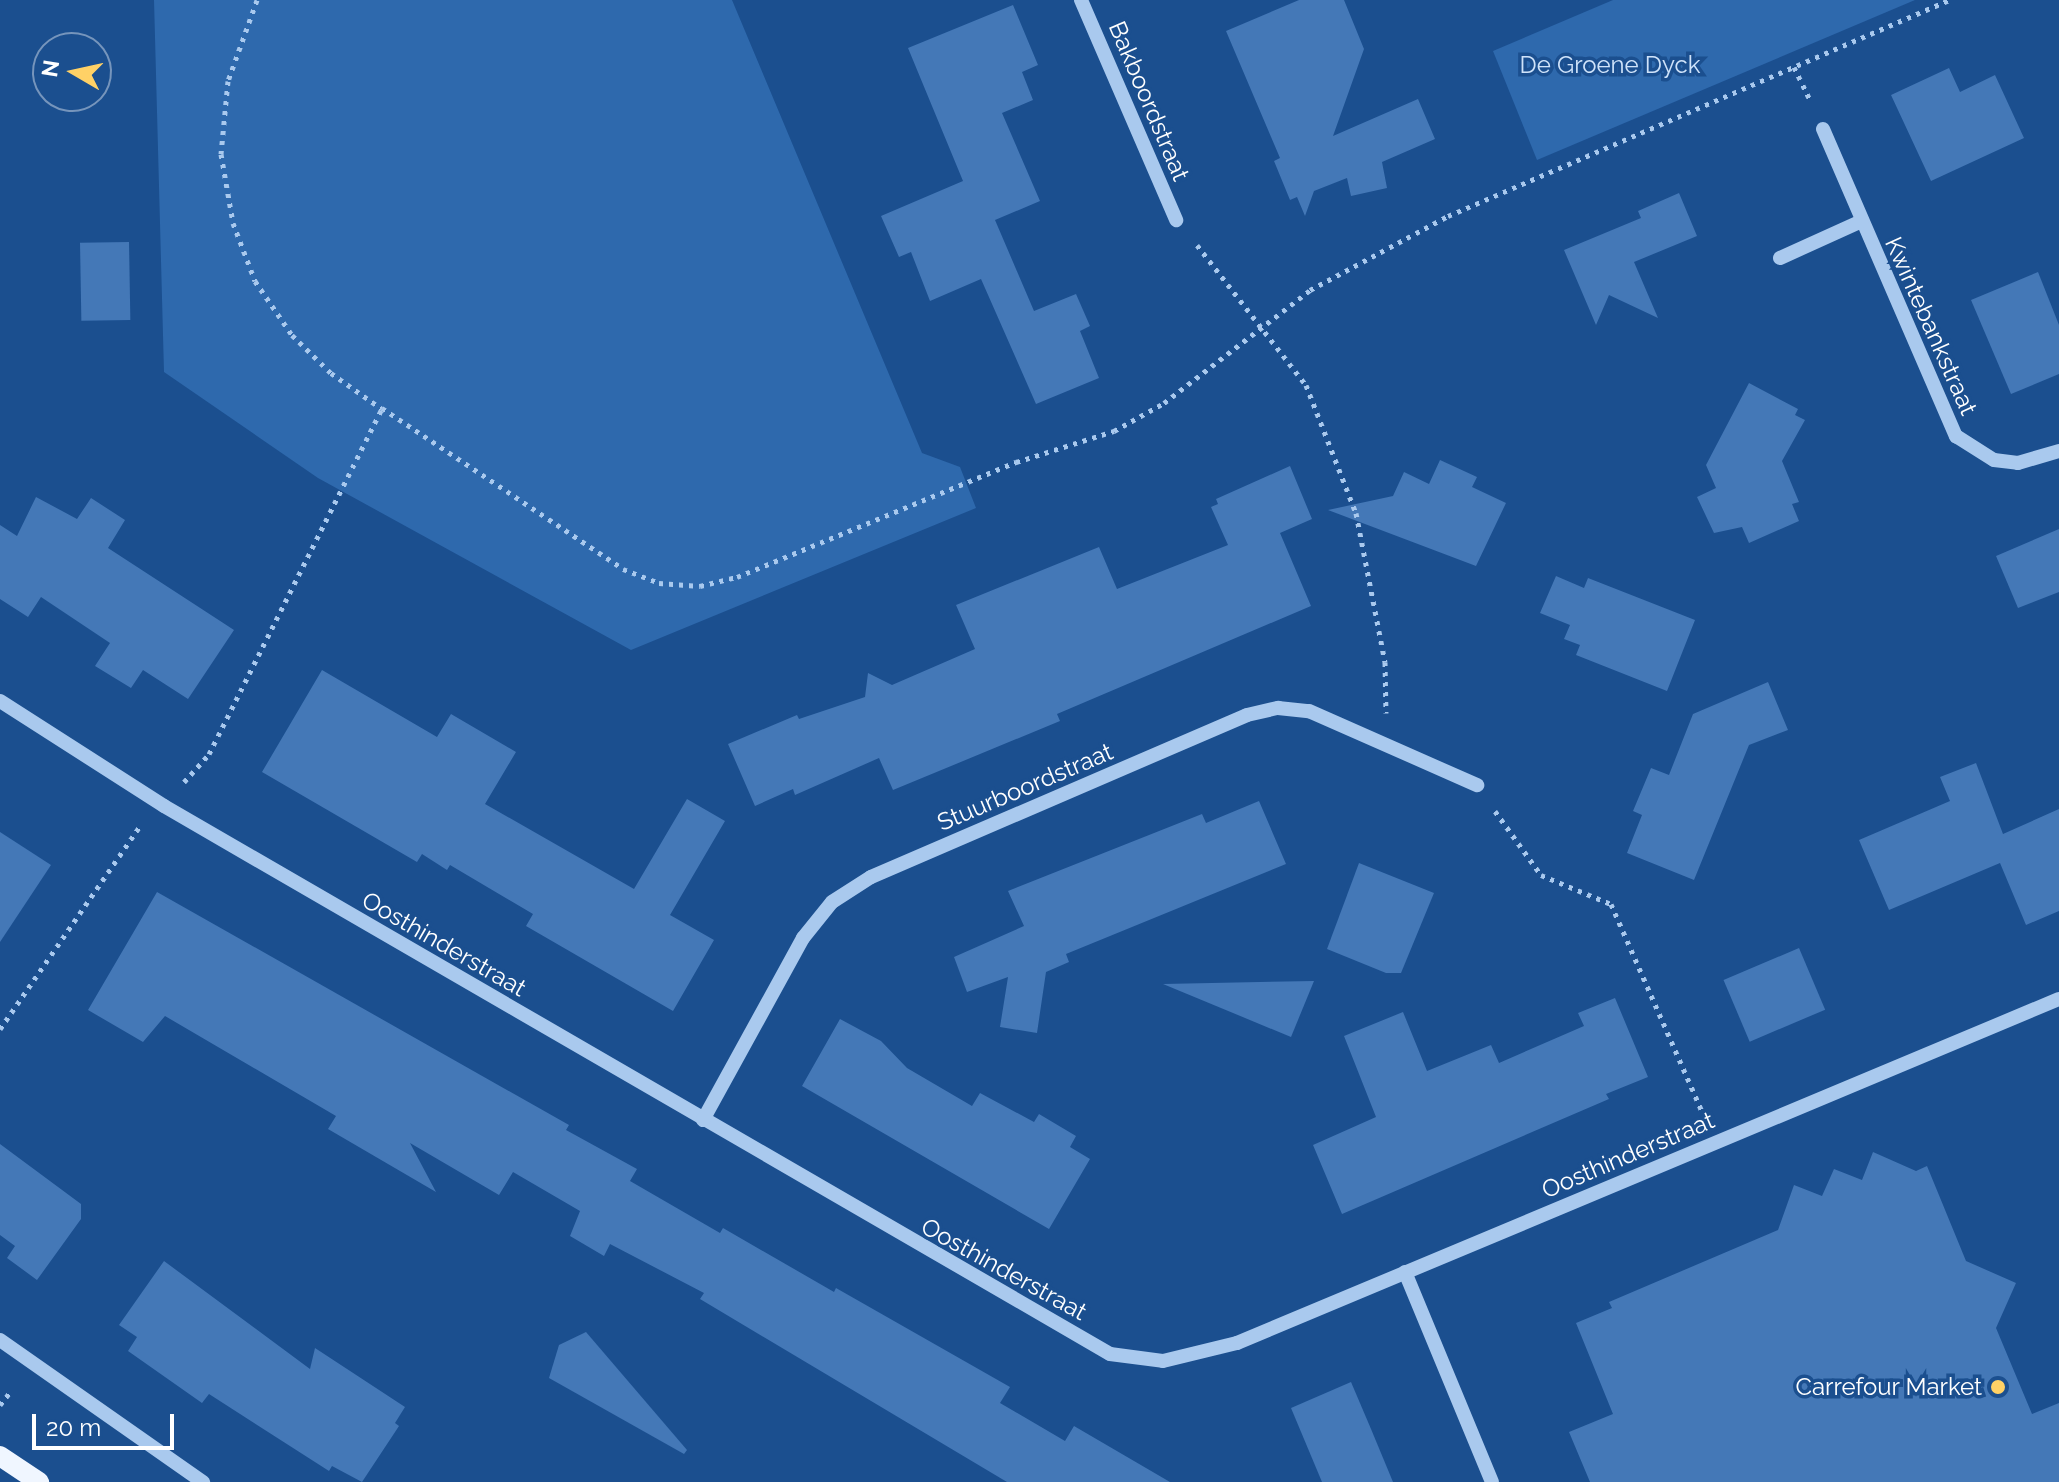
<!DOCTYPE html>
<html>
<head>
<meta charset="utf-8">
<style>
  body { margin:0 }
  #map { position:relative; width:2059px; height:1482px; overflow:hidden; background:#1b4f8f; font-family:Raleway,sans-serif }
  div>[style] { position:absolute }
  .green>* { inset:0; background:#2e69ad }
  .building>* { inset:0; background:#4478b7; transform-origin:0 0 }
  .path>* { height:5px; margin-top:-2.5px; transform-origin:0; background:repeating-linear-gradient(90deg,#a9c9ee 0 4px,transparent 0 10px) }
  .minor>* { height:14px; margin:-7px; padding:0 7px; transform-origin:7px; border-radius:7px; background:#a9c9ee }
  .major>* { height:20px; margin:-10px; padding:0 10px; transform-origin:10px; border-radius:10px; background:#f0f6ff }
  .dots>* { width:22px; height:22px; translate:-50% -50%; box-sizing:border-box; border:4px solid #1b4f8f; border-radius:50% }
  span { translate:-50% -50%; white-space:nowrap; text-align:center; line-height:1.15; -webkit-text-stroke:7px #1b4f8f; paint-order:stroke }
  .park-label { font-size:24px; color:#cfe3fa }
  .street-label { font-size:24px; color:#fff }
  .poi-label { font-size:24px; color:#fff }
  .right { translate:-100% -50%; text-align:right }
  .north { position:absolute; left:32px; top:32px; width:80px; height:80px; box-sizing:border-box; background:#1b4f8f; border:2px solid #7695bc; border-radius:50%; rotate:279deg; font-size:22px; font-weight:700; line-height:32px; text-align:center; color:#fff }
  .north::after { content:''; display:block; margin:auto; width:28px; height:36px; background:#ffd166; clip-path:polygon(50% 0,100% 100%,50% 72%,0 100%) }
  .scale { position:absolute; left:32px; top:1414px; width:142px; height:36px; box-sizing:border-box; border:4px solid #fff; border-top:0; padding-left:10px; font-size:24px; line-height:28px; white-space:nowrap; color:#fff; -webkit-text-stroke:6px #1b4f8f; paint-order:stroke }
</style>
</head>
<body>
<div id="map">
  <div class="green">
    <div style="clip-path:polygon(154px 0,732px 0,922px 453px,960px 467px,976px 508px,631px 650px,318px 478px,164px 372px)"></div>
    <div style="clip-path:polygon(1613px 0,1915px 0,1537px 160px,1493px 51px)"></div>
  </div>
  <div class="building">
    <div style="clip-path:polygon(1299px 0,1344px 0,1364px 49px,1333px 136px,1418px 99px,1435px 139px,1382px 162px,1387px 188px,1351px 196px,1347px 178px,1314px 191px,1305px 216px,1297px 197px,1290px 200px,1274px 161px,1280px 158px,1226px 31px)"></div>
    <div style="clip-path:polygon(1013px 5px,1038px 65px,1022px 72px,1033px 100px,1002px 113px,1040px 201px,995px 220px,1034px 311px,1076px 294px,1090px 326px,1080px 331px,1099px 378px,1036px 404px,981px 279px,930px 301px,911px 252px,899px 257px,881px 216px,963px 181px,908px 48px)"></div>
    <div style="clip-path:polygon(1949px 68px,1960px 92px,1995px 75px,2024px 138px,1931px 181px,1891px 95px)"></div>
    <div style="clip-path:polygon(1679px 193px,1697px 236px,1634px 262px,1658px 318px,1609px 295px,1596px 325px,1564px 250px,1641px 218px,1638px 211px)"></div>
    <div style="left:129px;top:242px;width:78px;height:49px;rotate:89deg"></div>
    <div style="clip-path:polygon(2038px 272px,2059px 325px,2059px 374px,2011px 394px,1971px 300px)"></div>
    <div style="clip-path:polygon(1749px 383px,1798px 409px,1795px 415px,1805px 420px,1782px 461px,1799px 502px,1792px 504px,1799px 521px,1749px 543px,1742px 527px,1714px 533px,1697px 497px,1716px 488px,1706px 465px)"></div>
    <div style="clip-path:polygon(1440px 460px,1477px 477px,1472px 487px,1506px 503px,1476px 566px,1328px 510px,1393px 496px,1404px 472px,1429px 484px)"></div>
    <div style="clip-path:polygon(1290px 466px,1312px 519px,1280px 533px,1311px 606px,1057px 714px,1060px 721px,893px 790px,879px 758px,795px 795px,793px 789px,755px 806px,728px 744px,797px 715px,799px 719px,865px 697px,868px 673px,892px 685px,975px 649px,956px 605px,1099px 547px,1117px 589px,1228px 545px,1211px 507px,1218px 504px,1216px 499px)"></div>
    <div style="clip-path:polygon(36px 497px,77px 519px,91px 498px,125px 520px,108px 548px,234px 630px,188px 699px,143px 670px,131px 688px,95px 666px,110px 643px,41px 597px,28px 617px,0 599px,0 525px,17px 536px)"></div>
    <div style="clip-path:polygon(2059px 529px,2059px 592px,2018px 608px,1996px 556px)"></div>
    <div style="clip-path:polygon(1556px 576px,1584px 588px,1588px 578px,1695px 620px,1667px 691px,1576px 655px,1580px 645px,1564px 639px,1570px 625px,1540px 613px)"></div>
    <div style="clip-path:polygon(322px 670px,437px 737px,451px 714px,516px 752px,485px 804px,634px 889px,687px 799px,725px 821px,670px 915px,714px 940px,673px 1011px,526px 926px,533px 914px,450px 865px,447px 870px,422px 854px,417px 862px,262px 772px)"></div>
    <div style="clip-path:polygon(1768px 682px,1788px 730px,1749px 745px,1694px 880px,1627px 853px,1642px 815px,1633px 811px,1651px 768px,1669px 775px,1693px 714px)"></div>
    <div style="clip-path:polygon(1976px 763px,2003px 834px,2059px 809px,2059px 911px,2026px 925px,2000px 863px,1889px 910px,1859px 840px,1950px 801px,1940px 777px)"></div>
    <div style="clip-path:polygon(1259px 801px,1286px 864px,1066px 954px,1069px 962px,1046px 972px,1037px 1033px,1000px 1027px,1008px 977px,967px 992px,954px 957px,1024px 926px,1008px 891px,1202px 814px,1206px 823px)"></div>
    <div style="clip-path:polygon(0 832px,51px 865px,0 942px)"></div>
    <div style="clip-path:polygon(1359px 863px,1434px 893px,1401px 973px,1386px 973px,1327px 949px)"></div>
    <div style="clip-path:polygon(157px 892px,569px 1125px,566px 1130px,637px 1169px,630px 1181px,720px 1233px,723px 1228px,834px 1292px,836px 1288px,1010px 1387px,1000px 1403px,1065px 1441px,1074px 1426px,1170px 1482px,1007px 1482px,700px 1299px,704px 1293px,610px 1244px,604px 1256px,570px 1236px,580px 1211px,513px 1172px,499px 1195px,410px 1143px,436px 1192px,328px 1129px,336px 1116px,165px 1016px,143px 1042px,88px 1010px)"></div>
    <div style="left:1799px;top:948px;width:67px;height:82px;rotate:67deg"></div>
    <div style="clip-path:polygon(1314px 981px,1291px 1037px,1163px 984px)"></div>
    <div style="clip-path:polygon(1615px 998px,1648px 1077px,1606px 1094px,1609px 1099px,1342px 1214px,1313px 1145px,1376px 1117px,1344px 1036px,1403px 1012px,1427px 1071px,1491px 1045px,1499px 1063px,1584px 1026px,1578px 1013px)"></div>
    <div style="clip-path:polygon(840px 1019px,881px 1041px,907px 1068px,972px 1106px,980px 1093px,1034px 1122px,1039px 1114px,1076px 1136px,1070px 1147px,1090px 1159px,1049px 1229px,802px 1086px)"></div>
    <div style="clip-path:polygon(0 1144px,81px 1204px,81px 1219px,37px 1280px,7px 1258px,15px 1246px,0 1235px)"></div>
    <div style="clip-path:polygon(1873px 1152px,1916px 1171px,1927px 1166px,1966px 1261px,2016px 1283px,1996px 1328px,2032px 1414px,2059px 1403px,2059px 1482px,1590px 1482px,1569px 1432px,1613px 1414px,1576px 1323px,1612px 1308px,1609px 1302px,1778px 1230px,1794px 1185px,1822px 1196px,1834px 1169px,1862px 1180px)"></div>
    <div style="clip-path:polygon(164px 1261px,310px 1369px,315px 1348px,405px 1407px,395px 1423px,399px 1426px,362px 1482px,332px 1466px,329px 1471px,209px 1394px,202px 1403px,128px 1351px,137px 1337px,119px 1325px)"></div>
    <div style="clip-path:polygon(586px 1332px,687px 1450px,684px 1454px,549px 1378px,559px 1345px)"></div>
    <div style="clip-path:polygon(1351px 1382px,1371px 1429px,1393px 1482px,1322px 1482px,1291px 1408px)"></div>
  </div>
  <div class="path">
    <div style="left:257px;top:0;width:86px;rotate:109.7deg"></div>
    <div style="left:228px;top:81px;width:73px;rotate:95.5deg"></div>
    <div style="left:221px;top:154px;width:70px;rotate:80.1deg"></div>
    <div style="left:233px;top:223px;width:62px;rotate:69.2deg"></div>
    <div style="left:255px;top:281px;width:65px;rotate:55.6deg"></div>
    <div style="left:292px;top:335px;width:54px;rotate:44.3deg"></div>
    <div style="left:331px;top:373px;width:62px;rotate:35.2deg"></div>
    <div style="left:1794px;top:67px;width:39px;rotate:64deg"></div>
    <div style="left:1197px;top:245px;width:177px;rotate:52.1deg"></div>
    <div style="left:1306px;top:385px;width:137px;rotate:68.7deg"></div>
    <div style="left:1356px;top:513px;width:152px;rotate:79deg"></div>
    <div style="left:1385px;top:662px;width:51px;rotate:88.9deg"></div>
    <div style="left:184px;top:782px;width:38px;rotate:-48deg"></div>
    <div style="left:209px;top:754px;width:387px;rotate:-63.4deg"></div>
    <div style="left:382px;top:408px;width:290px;rotate:33.7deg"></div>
    <div style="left:623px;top:569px;width:39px;rotate:21deg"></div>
    <div style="left:659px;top:583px;width:41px;rotate:4.2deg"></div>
    <div style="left:700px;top:586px;width:38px;rotate:-14deg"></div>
    <div style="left:737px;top:577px;width:302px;rotate:-22.4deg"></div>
    <div style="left:1016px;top:462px;width:103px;rotate:-17.6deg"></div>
    <div style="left:1114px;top:431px;width:57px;rotate:-29.2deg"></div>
    <div style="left:1164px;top:403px;width:185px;rotate:-37.7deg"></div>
    <div style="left:1310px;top:290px;width:157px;rotate:-28.2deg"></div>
    <div style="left:1448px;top:216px;width:546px;rotate:-23.32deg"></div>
    <div style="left:1495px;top:811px;width:79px;rotate:54.3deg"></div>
    <div style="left:1541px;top:875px;width:76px;rotate:22.5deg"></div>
    <div style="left:1611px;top:904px;width:232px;rotate:66.3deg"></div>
    <div style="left:0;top:1029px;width:247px;rotate:-55.4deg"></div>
    <div style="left:0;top:1405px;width:18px;rotate:-52deg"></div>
  </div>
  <div class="minor">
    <div style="left:1081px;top:0;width:240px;rotate:66.6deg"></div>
    <div style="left:1823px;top:129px;width:335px;rotate:66.6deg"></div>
    <div style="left:1956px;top:436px;width:45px;rotate:32.3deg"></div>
    <div style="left:1994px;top:460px;width:24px;rotate:7deg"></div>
    <div style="left:2018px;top:463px;width:43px;rotate:-16.3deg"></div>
    <div style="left:1780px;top:258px;width:90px;rotate:-24.3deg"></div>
    <div style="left:0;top:701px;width:195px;rotate:32.6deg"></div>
    <div style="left:164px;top:806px;width:1093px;rotate:30.08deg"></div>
    <div style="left:1110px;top:1354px;width:53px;rotate:7.5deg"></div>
    <div style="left:1163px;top:1361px;width:76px;rotate:-13.7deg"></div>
    <div style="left:1237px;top:1343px;width:891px;rotate:-22.71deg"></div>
    <div style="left:703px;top:1120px;width:208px;rotate:-61.2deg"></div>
    <div style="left:803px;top:938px;width:46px;rotate:-51.1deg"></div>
    <div style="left:832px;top:902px;width:46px;rotate:-32.7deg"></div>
    <div style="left:871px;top:877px;width:409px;rotate:-23.3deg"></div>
    <div style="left:1247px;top:715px;width:32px;rotate:-13deg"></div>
    <div style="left:1278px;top:708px;width:31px;rotate:6deg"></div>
    <div style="left:1309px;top:711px;width:184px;rotate:23.8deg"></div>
    <div style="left:1405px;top:1272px;width:227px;rotate:67.5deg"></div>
    <div style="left:0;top:1340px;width:248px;rotate:35deg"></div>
  </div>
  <div class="major">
    <div style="left:0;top:1456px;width:47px;rotate:33.7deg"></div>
  </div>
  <div class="dots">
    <div style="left:1998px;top:1387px;background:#ffd166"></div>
  </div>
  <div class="park-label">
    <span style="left:1610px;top:65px">De Groene Dyck</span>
  </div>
  <div class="street-label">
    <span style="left:1149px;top:101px;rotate:67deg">Bakboordstraat</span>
    <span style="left:1931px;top:326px;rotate:66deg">Kwintebankstraat</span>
    <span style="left:1025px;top:787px;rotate:-23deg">Stuurboordstraat</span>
    <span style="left:444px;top:944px;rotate:30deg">Oosthinderstraat</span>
    <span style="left:1628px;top:1155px;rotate:-23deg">Oosthinderstraat</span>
    <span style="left:1004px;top:1269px;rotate:29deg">Oosthinderstraat</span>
  </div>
  <div class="poi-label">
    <span class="right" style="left:1982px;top:1387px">Carrefour Market</span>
  </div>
  <div class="north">N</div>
  <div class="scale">20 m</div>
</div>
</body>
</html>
